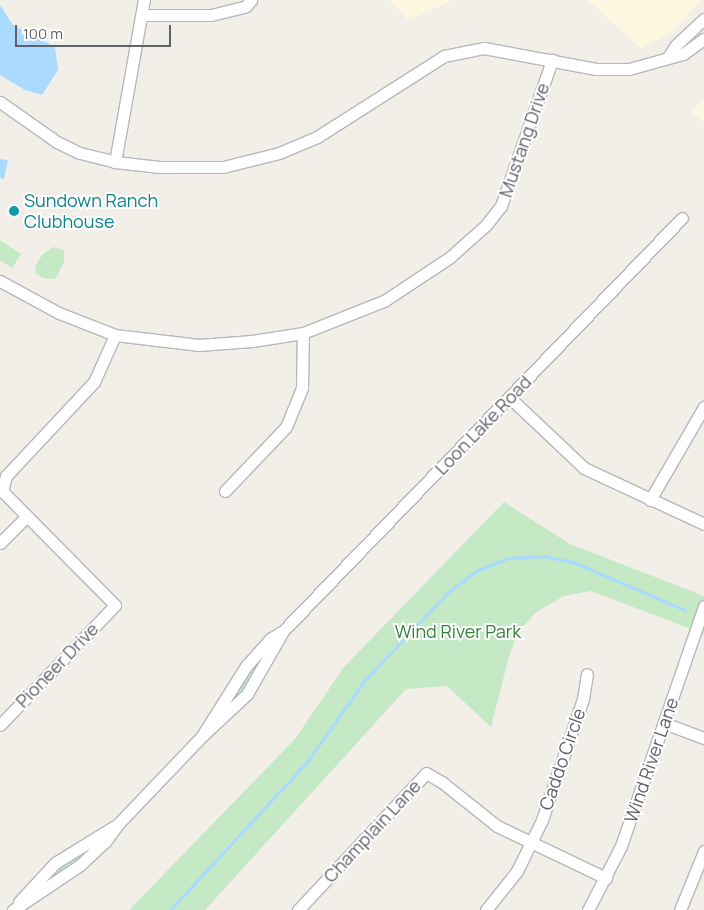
<!DOCTYPE html>
<html>
<head>
<meta charset="utf-8">
<style>
  body { margin:0 }
  #map { position:relative; width:704px; height:910px; overflow:hidden; background:#f1efe8; font-family:Manrope,sans-serif }
  div>[style] { position:absolute }
  .commercial>* { inset:0; background:#fef7e0 }
  .green>* { inset:0; background:#c5e8c5 }
  .water>* { inset:0; background:#aadaff }
  .stream>* { height:3px; margin:-1.5px; padding:0 1.5px; transform-origin:1.5px; border-radius:1.5px; background:#aadaff }
  .roads { filter:drop-shadow(1px 0 #b5b8bc) drop-shadow(-1px 0 #b5b8bc) drop-shadow(0 1px #b5b8bc) drop-shadow(0 -1px #b5b8bc) }
  .minor>* { height:11px; margin:-5.5px; padding:0 5.5px; transform-origin:5.5px; border-radius:5.5px; background:#fff }
  .dots>* { width:14px; height:14px; translate:-50% -50%; box-sizing:border-box; border:2px solid #fff; border-radius:50% }
  span { translate:-50% -50%; white-space:nowrap; text-align:center; line-height:1.15; -webkit-text-stroke:4px #fff; paint-order:stroke }
  .street-label { font-size:18px; color:#5f6368 }
  .culture-label { font-size:18px; color:#0d838f }
  .left { translate:0 -50%; text-align:left }
  .park-label { font-size:18px; color:#348238 }
  .scale { position:absolute; left:15px; top:25px; width:156px; height:22px; box-sizing:border-box; border:2px solid #5f6368; border-top:0; padding-left:6px; font-size:15px; line-height:18px; white-space:nowrap; color:#5f6368; -webkit-text-stroke:4px #fff; paint-order:stroke }
</style>
</head>
<body>
<div id="map">
  <div class="commercial">
    <div style="clip-path:polygon(390px 0,453px 0,408px 20px)"></div>
    <div style="clip-path:polygon(588px 0,701px 0,671px 33px,640px 48px)"></div>
    <div style="clip-path:polygon(704px 98px,704px 123px,692px 112px)"></div>
  </div>
  <div class="green">
    <div style="clip-path:polygon(0 240px,21px 254px,12px 268px,0 260px)"></div>
    <div style="clip-path:polygon(53px 247px,64px 250px,64px 262px,55px 279px,43px 278px,36px 274px,35px 267px,42px 255px)"></div>
    <div style="clip-path:polygon(504px 502px,570px 544px,704px 596px,704px 634px,591px 591px,564px 596px,535px 613px,518px 633px,509px 656px,491px 727px,447px 686px,406px 689px,205px 910px,129px 910px,295px 739px,344px 667px)"></div>
    <div style="clip-path:polygon(270px 645px,248px 684px,224px 711px,250px 667px)"></div>
    <div style="clip-path:polygon(99px 839px,84px 857px,45px 884px,43px 879px,59px 865px)"></div>
  </div>
  <div class="water">
    <div style="clip-path:polygon(0 5px,13px 25px,55px 47px,58px 70px,42px 95px,25px 90px,0 75px)"></div>
    <div style="clip-path:polygon(0 159px,8px 160px,4px 179px,0 178px)"></div>
  </div>
  <div class="stream">
    <div style="left:170px;top:910px;width:200px;rotate:-47.2deg"></div>
    <div style="left:306px;top:763px;width:102px;rotate:-54.6deg"></div>
    <div style="left:365px;top:680px;width:120px;rotate:-46.7deg"></div>
    <div style="left:447px;top:593px;width:36px;rotate:-37deg"></div>
    <div style="left:476px;top:571px;width:35px;rotate:-22deg"></div>
    <div style="left:509px;top:558px;width:35px;rotate:-3deg"></div>
    <div style="left:544px;top:556px;width:30px;rotate:12deg"></div>
    <div style="left:573px;top:562px;width:122px;rotate:23.2deg"></div>
  </div>
  <div class="roads">
    <div class="minor">
      <div style="left:144px;top:15px;width:67px"></div>
      <div style="left:211px;top:15px;width:36px;rotate:-14deg"></div>
      <div style="left:246px;top:6px;width:8px;rotate:-50deg"></div>
      <div style="left:668px;top:57px;width:14px;rotate:-56deg"></div>
      <div style="left:676px;top:45px;width:38px;rotate:-43deg"></div>
      <div style="left:0;top:102px;width:70px;rotate:35.1deg"></div>
      <div style="left:57px;top:142px;width:25px;rotate:26deg"></div>
      <div style="left:80px;top:153px;width:36px;rotate:14deg"></div>
      <div style="left:115px;top:162px;width:45px;rotate:6.3deg"></div>
      <div style="left:160px;top:167px;width:63px"></div>
      <div style="left:223px;top:167px;width:58px;rotate:-14deg"></div>
      <div style="left:279px;top:153px;width:41px;rotate:-22.8deg"></div>
      <div style="left:317px;top:137px;width:151px;rotate:-32.5deg"></div>
      <div style="left:444px;top:56px;width:41px;rotate:-11.3deg"></div>
      <div style="left:484px;top:48px;width:114px;rotate:10.6deg"></div>
      <div style="left:596px;top:69px;width:33px"></div>
      <div style="left:629px;top:69px;width:56px;rotate:-15.5deg"></div>
      <div style="left:683px;top:54px;width:26px;rotate:-36deg"></div>
      <div style="left:115px;top:162px;width:165px;rotate:-79.9deg"></div>
      <div style="left:0;top:281px;width:67px;rotate:28.5deg"></div>
      <div style="left:59px;top:313px;width:60px;rotate:21.4deg"></div>
      <div style="left:115px;top:335px;width:85px;rotate:6.8deg"></div>
      <div style="left:199px;top:345px;width:53px;rotate:-4.3deg"></div>
      <div style="left:252px;top:341px;width:52px;rotate:-8.9deg"></div>
      <div style="left:303px;top:333px;width:87px;rotate:-21.6deg"></div>
      <div style="left:384px;top:301px;width:78px;rotate:-33.5deg"></div>
      <div style="left:449px;top:258px;width:50px;rotate:-41.7deg"></div>
      <div style="left:486px;top:225px;width:24px;rotate:-52deg"></div>
      <div style="left:501px;top:206px;width:155px;rotate:-70.7deg"></div>
      <div style="left:509px;top:397px;width:103px;rotate:43.4deg"></div>
      <div style="left:584px;top:468px;width:132px;rotate:25deg"></div>
      <div style="left:225px;top:491px;width:88px;rotate:-46.4deg"></div>
      <div style="left:286px;top:427px;width:42px;rotate:-67.7deg"></div>
      <div style="left:302px;top:388px;width:55px;rotate:-89deg"></div>
      <div style="left:650px;top:500px;width:108px;rotate:-59.9deg"></div>
      <div style="left:0;top:543px;width:38px;rotate:-45deg"></div>
      <div style="left:664px;top:723px;width:43px;rotate:20.6deg"></div>
      <div style="left:0;top:725px;width:166px;rotate:-46.2deg"></div>
      <div style="left:115px;top:605px;width:161px;rotate:-134.7deg"></div>
      <div style="left:2px;top:491px;width:16px;rotate:-75deg"></div>
      <div style="left:6px;top:476px;width:129px;rotate:-46.9deg"></div>
      <div style="left:94px;top:382px;width:51px;rotate:-65.9deg"></div>
      <div style="left:202px;top:736px;width:83px;rotate:-57.8deg"></div>
      <div style="left:246px;top:666px;width:36px;rotate:-48deg"></div>
      <div style="left:270px;top:639px;width:15px;rotate:-32deg"></div>
      <div style="left:283px;top:631px;width:574px;rotate:-45.99deg"></div>
      <div style="left:19px;top:902px;width:53px;rotate:-47.3deg"></div>
      <div style="left:55px;top:863px;width:70px;rotate:-31.7deg"></div>
      <div style="left:13px;top:910px;width:81px;rotate:-33.9deg"></div>
      <div style="left:80px;top:865px;width:34px;rotate:-43deg"></div>
      <div style="left:105px;top:842px;width:22px;rotate:-54deg"></div>
      <div style="left:118px;top:824px;width:122px;rotate:-46.3deg"></div>
      <div style="left:202px;top:736px;width:62px;rotate:-43deg"></div>
      <div style="left:247px;top:694px;width:70px;rotate:-60.2deg"></div>
      <div style="left:298px;top:910px;width:187px;rotate:-46.9deg"></div>
      <div style="left:426px;top:773px;width:20px;rotate:30deg"></div>
      <div style="left:443px;top:783px;width:69px;rotate:38.5deg"></div>
      <div style="left:497px;top:826px;width:121px;rotate:25.5deg"></div>
      <div style="left:486px;top:910px;width:50px;rotate:-51.5deg"></div>
      <div style="left:517px;top:871px;width:57px;rotate:-63.9deg"></div>
      <div style="left:542px;top:820px;width:128px;rotate:-71.3deg"></div>
      <div style="left:583px;top:699px;width:25px;rotate:-81deg"></div>
      <div style="left:588px;top:910px;width:72px;rotate:-62.7deg"></div>
      <div style="left:621px;top:846px;width:254px;rotate:-70.9deg"></div>
      <div style="left:680px;top:910px;width:64px;rotate:-67.9deg"></div>
    </div>
  </div>
  <div class="dots">
    <div style="left:14px;top:211px;background:#0f9aa8"></div>
  </div>
  <div class="street-label">
    <span style="left:524px;top:140px;rotate:-71deg">Mustang Drive</span>
    <span style="left:483px;top:425px;rotate:-46deg">Loon Lake Road</span>
    <span style="left:57px;top:665px;rotate:-46deg">Pioneer Drive</span>
    <span style="left:562px;top:759px;rotate:-71deg">Caddo Circle</span>
    <span style="left:651px;top:760px;rotate:-71deg">Wind River Lane</span>
    <span style="left:372px;top:831px;rotate:-47deg">Champlain Lane</span>
  </div>
  <div class="culture-label">
    <span class="left" style="left:24px;top:211px">Sundown Ranch<br>Clubhouse</span>
  </div>
  <div class="park-label">
    <span style="left:458px;top:631px">Wind River Park</span>
  </div>
  <div class="scale">100 m</div>
</div>
</body>
</html>
